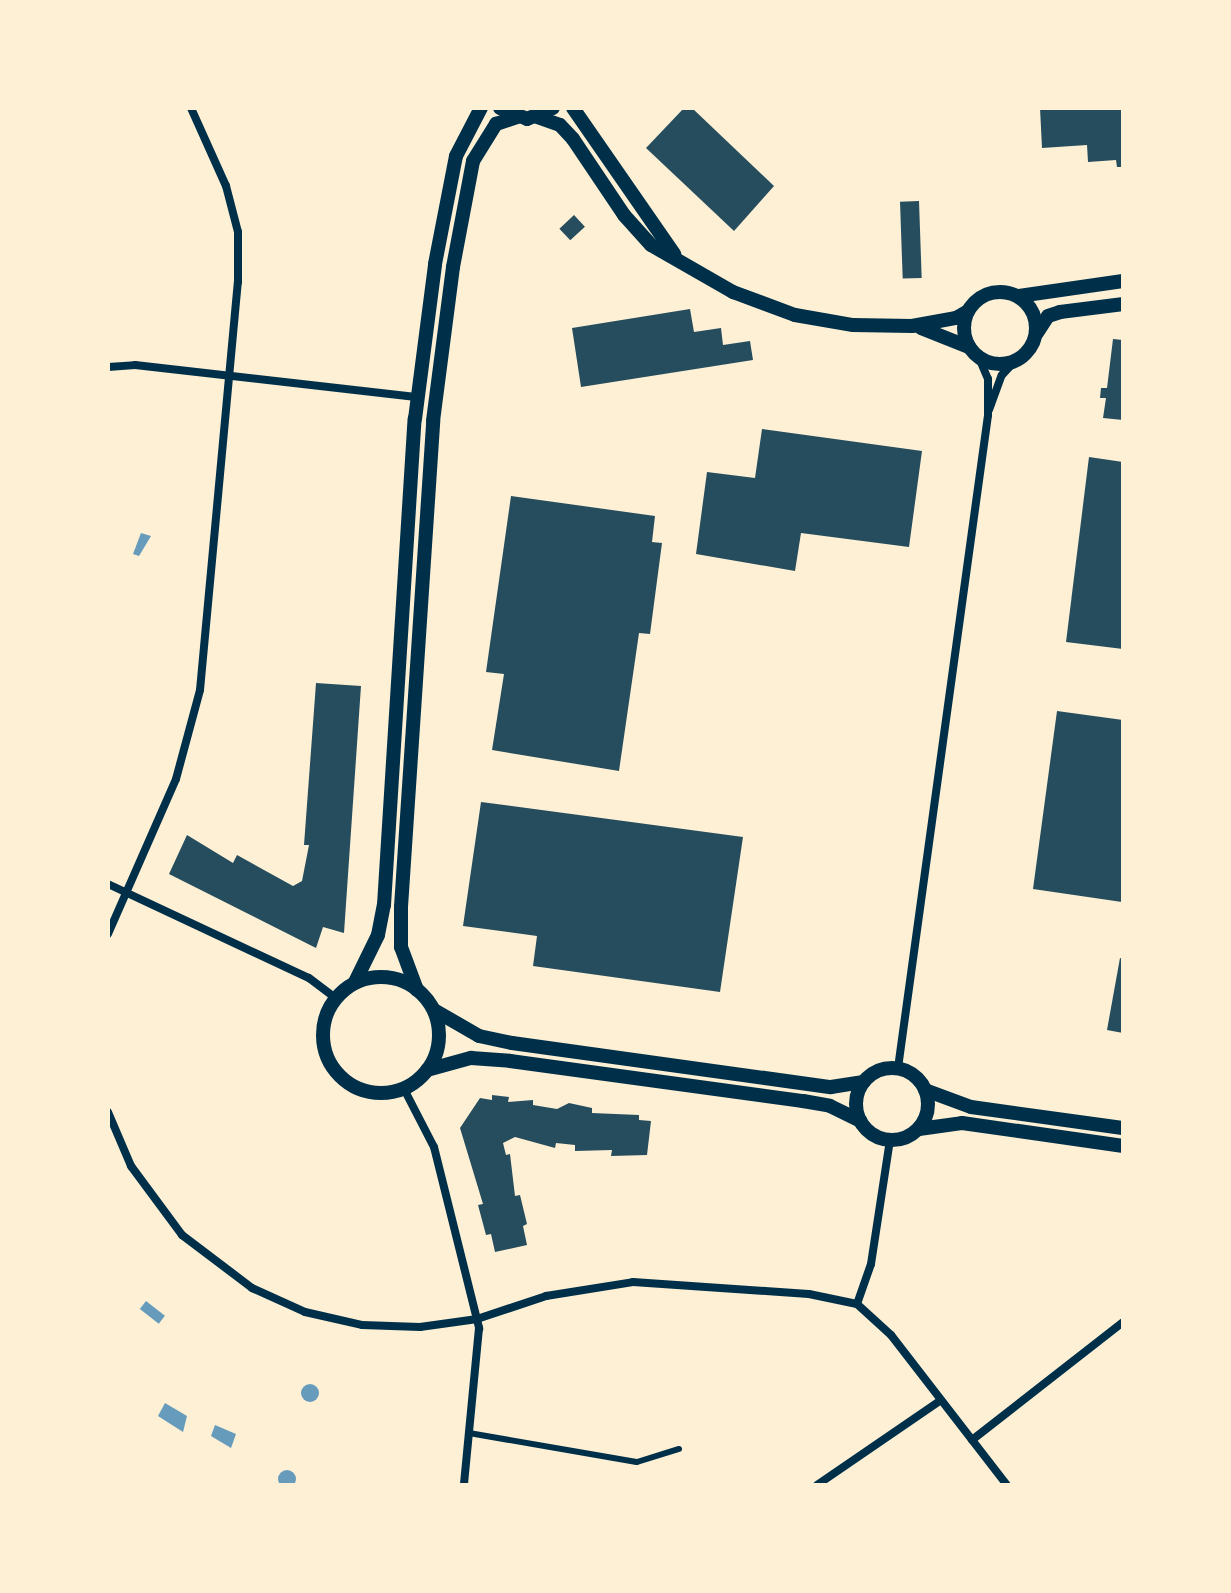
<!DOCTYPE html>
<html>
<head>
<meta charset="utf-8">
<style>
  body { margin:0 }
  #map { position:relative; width:1231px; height:1593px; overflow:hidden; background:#fdf0d5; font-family:"Sofia Sans Condensed",sans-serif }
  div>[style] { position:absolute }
  .water>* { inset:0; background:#669bbc; transform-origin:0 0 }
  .round { border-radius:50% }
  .building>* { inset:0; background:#264d5e; transform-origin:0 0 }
  .service>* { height:6px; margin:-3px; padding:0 3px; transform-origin:3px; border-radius:3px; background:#003049 }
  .minor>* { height:8px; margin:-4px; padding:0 4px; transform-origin:4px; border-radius:4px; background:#003049 }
  .tertiary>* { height:14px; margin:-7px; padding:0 7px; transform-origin:7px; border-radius:7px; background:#003049 }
  .tertiary>.ring { margin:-7px; padding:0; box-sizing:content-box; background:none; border:14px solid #003049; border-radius:50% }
  span { translate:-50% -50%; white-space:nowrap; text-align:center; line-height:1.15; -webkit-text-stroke:7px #fdf0d5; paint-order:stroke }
  .frame { position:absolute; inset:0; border:110px solid #fdf0d5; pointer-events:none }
</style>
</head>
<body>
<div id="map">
  <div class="water">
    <div style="clip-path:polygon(141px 533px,151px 536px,139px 556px,133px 554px)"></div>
    <div style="left:146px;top:1301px;width:24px;height:10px;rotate:38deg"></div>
    <div class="round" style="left:301px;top:1384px;width:18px;height:18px"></div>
    <div style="clip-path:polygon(165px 1403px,187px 1416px,183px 1432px,158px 1416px)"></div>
    <div style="clip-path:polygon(215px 1425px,236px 1434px,231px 1448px,211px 1436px)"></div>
    <div class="round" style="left:278px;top:1470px;width:18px;height:18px"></div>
  </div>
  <div class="building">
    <div style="clip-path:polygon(684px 108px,692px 108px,774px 186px,734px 231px,646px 148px)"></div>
    <div style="clip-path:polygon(1040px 108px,1123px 108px,1123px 167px,1117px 167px,1116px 160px,1088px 162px,1087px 145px,1042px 148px)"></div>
    <div style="left:919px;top:201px;width:77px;height:19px;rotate:88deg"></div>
    <div style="left:574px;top:215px;width:16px;height:20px;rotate:47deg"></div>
    <div style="clip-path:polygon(690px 309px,694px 332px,721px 328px,723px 345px,750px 341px,753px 360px,581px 387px,572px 328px)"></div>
    <div style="clip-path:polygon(1113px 339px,1123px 340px,1123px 420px,1103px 418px,1106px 398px,1100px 398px,1101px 388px,1107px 388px)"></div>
    <div style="clip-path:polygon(762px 429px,922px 451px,909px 547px,801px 533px,795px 571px,696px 554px,707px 472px,755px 478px)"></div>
    <div style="clip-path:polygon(1089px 457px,1123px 462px,1123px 649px,1066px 642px)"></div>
    <div style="clip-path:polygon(511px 496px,655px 516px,652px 542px,662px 543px,650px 634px,639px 633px,619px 771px,492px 750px,504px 674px,486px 672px)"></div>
    <div style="clip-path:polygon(316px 683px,361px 686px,344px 933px,323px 927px,316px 948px,169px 874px,187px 835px,233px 863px,237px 855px,293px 886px,302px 881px,309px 845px,304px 845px)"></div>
    <div style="clip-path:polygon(1057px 711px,1123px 720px,1122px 902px,1033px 889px)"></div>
    <div style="clip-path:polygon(481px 802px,743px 837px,720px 992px,533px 966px,537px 936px,463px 926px)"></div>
    <div style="clip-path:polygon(1120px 958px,1123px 959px,1123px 1033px,1107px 1030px)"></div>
    <div style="clip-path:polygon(492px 1095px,509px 1097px,508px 1102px,533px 1100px,533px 1105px,557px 1109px,569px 1103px,592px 1108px,592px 1113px,639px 1115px,639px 1120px,651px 1121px,647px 1155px,611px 1156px,612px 1150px,575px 1151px,575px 1145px,556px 1143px,555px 1148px,515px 1137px,503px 1143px,506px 1155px,510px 1154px,515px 1196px,520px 1195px,527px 1224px,523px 1226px,527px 1245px,495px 1252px,491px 1234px,486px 1235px,478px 1205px,483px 1204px,460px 1128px,480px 1098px,492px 1100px)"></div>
  </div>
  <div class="service">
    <div style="left:469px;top:1433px;width:170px;rotate:9.8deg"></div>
    <div style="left:637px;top:1462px;width:44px;rotate:-17.2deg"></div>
  </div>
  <div class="minor">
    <div style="left:108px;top:367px;width:27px;rotate:-4deg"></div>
    <div style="left:135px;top:365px;width:285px;rotate:6.5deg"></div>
    <div style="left:989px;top:410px;width:37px;rotate:-70deg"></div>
    <div style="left:1002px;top:375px;width:19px;rotate:-47deg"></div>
    <div style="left:108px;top:884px;width:222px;rotate:25.1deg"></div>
    <div style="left:309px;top:978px;width:34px;rotate:37deg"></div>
    <div style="left:108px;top:934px;width:169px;rotate:-66.3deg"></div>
    <div style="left:176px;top:779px;width:92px;rotate:-74.9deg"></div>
    <div style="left:200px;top:690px;width:410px;rotate:-84.7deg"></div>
    <div style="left:238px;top:282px;width:50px;rotate:-90deg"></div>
    <div style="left:238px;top:232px;width:48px;rotate:-104.6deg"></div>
    <div style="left:226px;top:186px;width:85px;rotate:-114.2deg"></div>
    <div style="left:898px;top:1068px;width:659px;rotate:-82.15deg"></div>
    <div style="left:988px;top:415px;width:36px;rotate:-90deg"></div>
    <div style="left:988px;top:379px;width:25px;rotate:-113deg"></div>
    <div style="left:404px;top:1089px;width:65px;rotate:62.7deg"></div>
    <div style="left:434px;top:1147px;width:187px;rotate:76deg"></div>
    <div style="left:479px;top:1328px;width:158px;rotate:95.5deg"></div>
    <div style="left:108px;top:1112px;width:59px;rotate:66.9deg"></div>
    <div style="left:131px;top:1166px;width:86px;rotate:53.5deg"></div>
    <div style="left:182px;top:1235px;width:88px;rotate:37.1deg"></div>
    <div style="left:252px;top:1288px;width:58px;rotate:24.4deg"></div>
    <div style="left:305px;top:1312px;width:58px;rotate:12.8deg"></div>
    <div style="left:362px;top:1325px;width:58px;rotate:2deg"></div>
    <div style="left:420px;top:1327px;width:58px;rotate:-8deg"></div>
    <div style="left:477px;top:1319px;width:73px;rotate:-18.4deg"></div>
    <div style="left:546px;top:1296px;width:88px;rotate:-9.1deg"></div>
    <div style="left:633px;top:1282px;width:176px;rotate:3.9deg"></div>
    <div style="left:809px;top:1294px;width:49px;rotate:11.8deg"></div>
    <div style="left:857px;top:1304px;width:46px;rotate:42.4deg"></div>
    <div style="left:891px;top:1335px;width:190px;rotate:52.3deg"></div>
    <div style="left:857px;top:1304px;width:42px;rotate:-70.7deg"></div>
    <div style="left:871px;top:1264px;width:125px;rotate:-81.3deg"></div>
    <div style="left:972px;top:1440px;width:192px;rotate:-38deg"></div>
    <div style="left:817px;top:1485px;width:150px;rotate:-34.4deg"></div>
  </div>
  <div class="tertiary">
    <div style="left:500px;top:108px;width:29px;rotate:22deg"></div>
    <div style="left:527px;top:119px;width:28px;rotate:-23deg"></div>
    <div style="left:573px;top:108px;width:178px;rotate:55.3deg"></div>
    <div style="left:537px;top:117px;width:24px;rotate:19deg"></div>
    <div style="left:560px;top:125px;width:19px;rotate:47deg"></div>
    <div style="left:573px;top:139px;width:92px;rotate:56.1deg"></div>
    <div style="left:624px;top:215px;width:40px;rotate:48deg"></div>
    <div style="left:651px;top:245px;width:95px;rotate:29.8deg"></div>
    <div style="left:733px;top:292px;width:66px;rotate:20.4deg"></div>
    <div style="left:795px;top:315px;width:59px;rotate:9.8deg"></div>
    <div style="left:853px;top:325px;width:59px;rotate:1deg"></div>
    <div style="left:912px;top:326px;width:45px;rotate:-10.3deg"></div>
    <div style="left:956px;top:318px;width:14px;rotate:-30deg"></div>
    <div class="ring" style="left:964px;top:292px;width:58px;height:58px"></div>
    <div style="left:1019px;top:296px;width:105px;rotate:-8.2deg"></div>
    <div style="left:921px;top:328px;width:52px;rotate:21.6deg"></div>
    <div style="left:1037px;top:333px;width:20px;rotate:-57deg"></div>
    <div style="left:1048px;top:316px;width:13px;rotate:-18deg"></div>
    <div style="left:1060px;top:312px;width:64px;rotate:-7.2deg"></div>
    <div class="ring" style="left:323px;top:977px;width:102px;height:102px"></div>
    <div style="left:355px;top:982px;width:52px;rotate:-63.9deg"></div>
    <div style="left:378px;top:935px;width:31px;rotate:-79deg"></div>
    <div style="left:384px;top:905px;width:487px;rotate:-86.4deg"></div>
    <div style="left:415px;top:419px;width:156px;rotate:-82.6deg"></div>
    <div style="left:435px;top:264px;width:110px;rotate:-79deg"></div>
    <div style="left:456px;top:156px;width:54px;rotate:-62.5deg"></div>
    <div style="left:417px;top:990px;width:46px;rotate:-110.4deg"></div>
    <div style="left:401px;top:947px;width:40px;rotate:-90deg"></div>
    <div style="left:401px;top:907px;width:487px;rotate:-86.2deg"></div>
    <div style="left:433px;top:421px;width:155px;rotate:-82.6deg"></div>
    <div style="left:453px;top:267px;width:108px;rotate:-79.3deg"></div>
    <div style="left:473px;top:161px;width:44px;rotate:-58.1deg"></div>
    <div style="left:496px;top:124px;width:22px;rotate:-18deg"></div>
    <div style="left:434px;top:1010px;width:52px;rotate:30deg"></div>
    <div style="left:479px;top:1036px;width:34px;rotate:12deg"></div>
    <div style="left:512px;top:1043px;width:322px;rotate:7.9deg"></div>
    <div style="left:831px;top:1087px;width:33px;rotate:-9deg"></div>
    <div class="ring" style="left:856px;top:1068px;width:58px;height:58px"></div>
    <div style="left:427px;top:1070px;width:46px;rotate:-15.3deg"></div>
    <div style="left:471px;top:1058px;width:39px;rotate:4deg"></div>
    <div style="left:510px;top:1061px;width:296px;rotate:7.8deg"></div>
    <div style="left:803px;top:1101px;width:27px;rotate:10deg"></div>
    <div style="left:830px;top:1106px;width:34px;rotate:26deg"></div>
    <div style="left:925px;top:1090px;width:49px;rotate:20.3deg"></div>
    <div style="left:971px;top:1107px;width:153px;rotate:7.9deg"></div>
    <div style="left:919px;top:1129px;width:43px;rotate:-7.9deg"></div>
    <div style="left:962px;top:1123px;width:163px;rotate:8.1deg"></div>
  </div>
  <div class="frame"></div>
</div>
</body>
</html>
